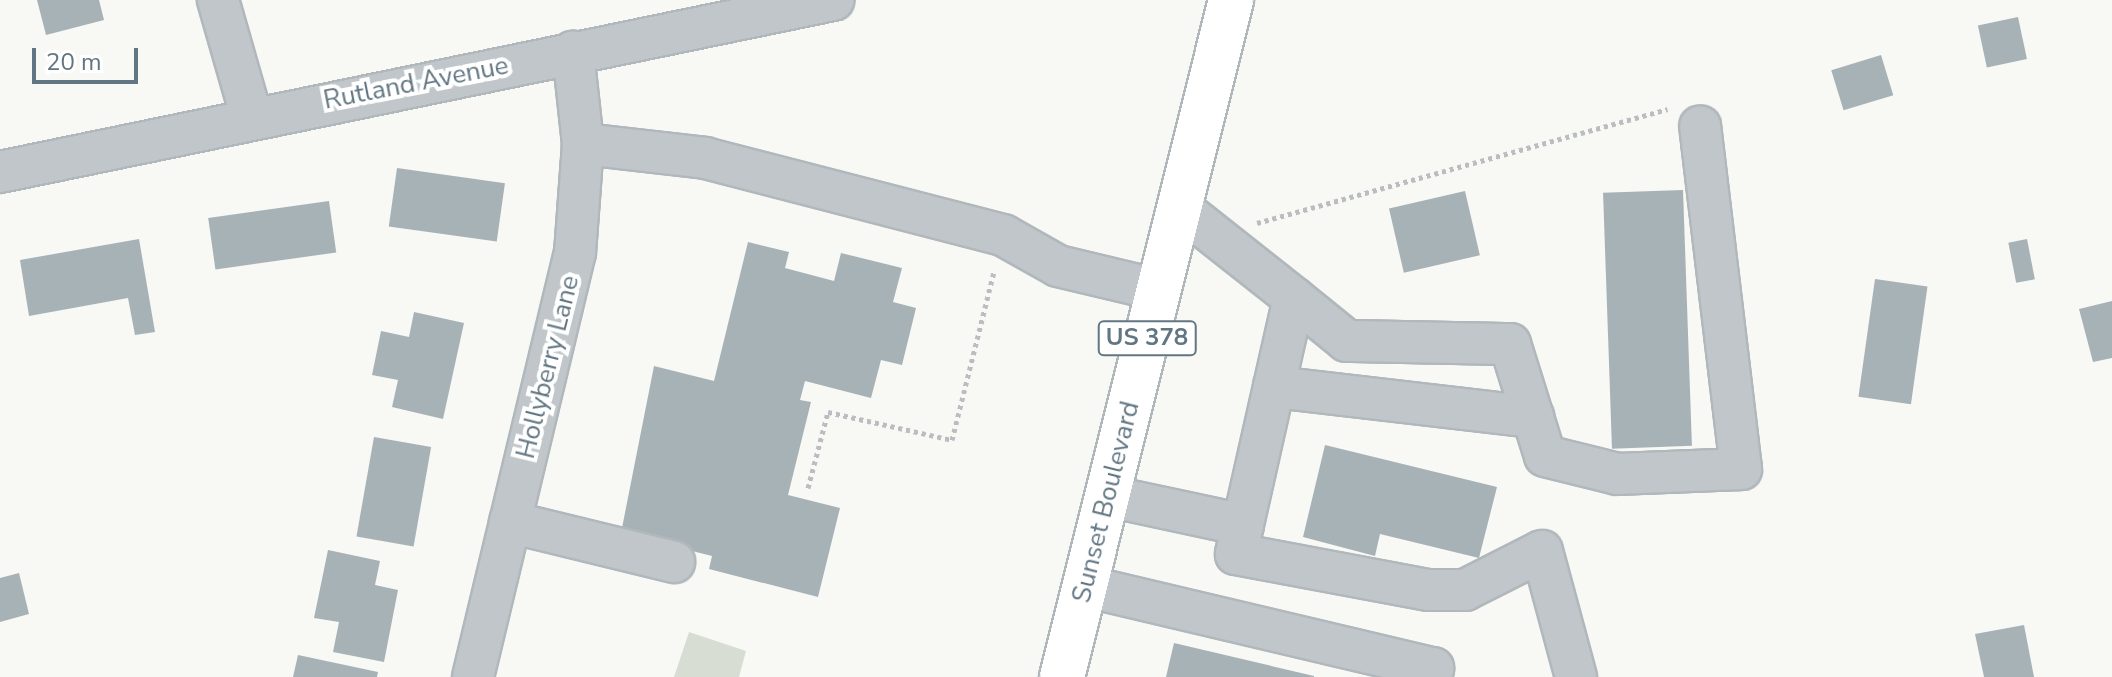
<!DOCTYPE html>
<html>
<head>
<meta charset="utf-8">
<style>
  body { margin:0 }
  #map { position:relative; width:2112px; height:677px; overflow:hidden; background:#f8f8f5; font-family:"Nunito Sans",sans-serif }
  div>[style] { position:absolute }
  .green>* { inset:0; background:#d8ddd4 }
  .building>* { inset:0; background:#a7b2b7; transform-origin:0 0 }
  .path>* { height:5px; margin-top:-2.5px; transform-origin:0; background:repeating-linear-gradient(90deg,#babec1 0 4px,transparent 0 8px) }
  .roads { filter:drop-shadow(2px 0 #b1b8bc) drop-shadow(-2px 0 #b1b8bc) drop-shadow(0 2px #b1b8bc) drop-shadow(0 -2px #b1b8bc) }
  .minor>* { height:40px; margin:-20px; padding:0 20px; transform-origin:20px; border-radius:20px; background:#c0c6c9 }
  .major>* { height:44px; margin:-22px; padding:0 22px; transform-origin:22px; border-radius:22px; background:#fff }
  span { translate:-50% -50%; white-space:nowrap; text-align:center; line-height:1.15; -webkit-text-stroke:8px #fff; paint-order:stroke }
  .shield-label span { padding:2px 6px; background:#fff; border:2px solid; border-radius:6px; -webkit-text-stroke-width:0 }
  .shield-label { font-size:24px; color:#617682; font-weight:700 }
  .street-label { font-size:26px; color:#617682 }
  .scale { position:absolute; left:32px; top:48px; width:106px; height:36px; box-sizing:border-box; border:4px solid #617682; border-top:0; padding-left:10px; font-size:24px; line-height:28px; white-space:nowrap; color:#617682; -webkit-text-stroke:6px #fff; paint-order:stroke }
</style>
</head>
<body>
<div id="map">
  <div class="green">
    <div style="clip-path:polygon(689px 632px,746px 651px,739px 677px,674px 677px)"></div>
  </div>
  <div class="building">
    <div style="clip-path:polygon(37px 0,99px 0,104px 20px,46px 35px)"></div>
    <div style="left:2018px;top:17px;width:43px;height:41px;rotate:78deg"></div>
    <div style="left:1881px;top:55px;width:42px;height:52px;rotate:73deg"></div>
    <div style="left:397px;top:168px;width:109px;height:59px;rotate:8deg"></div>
    <div style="left:1683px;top:190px;width:256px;height:80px;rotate:88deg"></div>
    <div style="left:1465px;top:191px;width:66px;height:78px;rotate:77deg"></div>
    <div style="left:329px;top:201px;width:52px;height:122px;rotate:82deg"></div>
    <div style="clip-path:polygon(139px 239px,155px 332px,135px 335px,128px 298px,29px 316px,20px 260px)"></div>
    <div style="left:2027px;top:239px;width:41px;height:19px;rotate:79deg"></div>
    <div style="clip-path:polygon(748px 242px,789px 252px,785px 268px,834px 281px,841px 253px,902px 268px,893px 302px,916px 308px,902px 365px,881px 360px,871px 398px,805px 381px,800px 400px,811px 402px,788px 495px,840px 508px,818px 597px,709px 569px,712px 556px,621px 533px,654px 366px,714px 381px)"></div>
    <div style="left:1875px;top:279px;width:53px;height:119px;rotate:8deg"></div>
    <div style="clip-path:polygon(2112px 301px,2112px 358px,2093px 362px,2079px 309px)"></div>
    <div style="clip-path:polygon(414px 312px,464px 323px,443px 419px,392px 407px,398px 380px,372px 375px,381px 331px,409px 337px)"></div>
    <div style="left:374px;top:437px;width:58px;height:101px;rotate:10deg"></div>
    <div style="clip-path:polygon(1325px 445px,1497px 487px,1479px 558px,1380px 534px,1375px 556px,1303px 537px)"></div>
    <div style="clip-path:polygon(328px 550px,380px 561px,375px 585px,398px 590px,384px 662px,333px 652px,339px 622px,314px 618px)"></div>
    <div style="clip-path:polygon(19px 573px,29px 614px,0 622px,0 578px)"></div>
    <div style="clip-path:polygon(2024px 625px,2034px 677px,1984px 677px,1975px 634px)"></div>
    <div style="clip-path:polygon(1174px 643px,1314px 676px,1314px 677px,1166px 677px)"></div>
    <div style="clip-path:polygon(298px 655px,378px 672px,377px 677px,293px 677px)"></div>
  </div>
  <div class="path">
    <div style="left:1257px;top:223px;width:426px;rotate:-15.5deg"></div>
    <div style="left:808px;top:488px;width:79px;rotate:-75.3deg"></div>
    <div style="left:828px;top:412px;width:127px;rotate:12.7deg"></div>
    <div style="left:952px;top:440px;width:174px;rotate:-76deg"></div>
  </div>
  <div class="roads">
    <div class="minor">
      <div style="left:218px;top:0;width:120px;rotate:74deg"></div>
      <div style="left:583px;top:144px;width:123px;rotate:6.5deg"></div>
      <div style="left:705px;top:158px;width:308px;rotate:14.5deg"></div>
      <div style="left:1003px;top:235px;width:63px;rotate:29.4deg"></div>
      <div style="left:1058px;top:266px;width:104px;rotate:13.4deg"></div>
      <div style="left:0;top:172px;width:851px;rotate:-11.67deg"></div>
      <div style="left:1180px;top:208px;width:145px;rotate:38.3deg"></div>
      <div style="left:1294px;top:298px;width:233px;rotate:102.7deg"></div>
      <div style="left:1294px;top:298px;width:68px;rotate:39.1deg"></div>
      <div style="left:1347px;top:341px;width:163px;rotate:1.1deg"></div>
      <div style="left:1510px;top:344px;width:117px;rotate:72.6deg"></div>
      <div style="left:1545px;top:456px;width:75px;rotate:13.9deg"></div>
      <div style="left:1618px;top:474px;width:123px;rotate:-2.3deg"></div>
      <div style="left:1741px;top:469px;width:345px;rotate:-96.8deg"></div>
      <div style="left:1274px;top:387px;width:261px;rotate:6.6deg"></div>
      <div style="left:1108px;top:496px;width:138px;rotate:12.1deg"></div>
      <div style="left:1243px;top:525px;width:30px;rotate:104deg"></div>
      <div style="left:1236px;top:554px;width:196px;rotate:10.6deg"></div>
      <div style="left:1429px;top:590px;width:36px"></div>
      <div style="left:1465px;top:590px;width:86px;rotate:-26.9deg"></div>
      <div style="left:1542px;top:551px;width:131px;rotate:74.9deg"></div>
      <div style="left:510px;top:522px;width:169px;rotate:13.7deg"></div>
      <div style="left:1085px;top:586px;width:358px;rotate:13.3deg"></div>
      <div style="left:1433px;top:668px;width:9px;rotate:103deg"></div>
      <div style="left:473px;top:677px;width:436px;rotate:-76.5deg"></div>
      <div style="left:575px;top:253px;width:109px;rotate:-85.8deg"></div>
      <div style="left:583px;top:144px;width:93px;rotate:-96.2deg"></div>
    </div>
    <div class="major">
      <div style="left:1062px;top:677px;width:698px;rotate:-75.98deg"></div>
    </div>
  </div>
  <div class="shield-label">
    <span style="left:1147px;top:338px">US 378</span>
  </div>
  <div class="street-label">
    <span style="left:416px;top:83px;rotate:-11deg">Rutland Avenue</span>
    <span style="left:548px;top:367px;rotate:-76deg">Hollyberry Lane</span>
    <span style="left:1106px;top:502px;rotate:-76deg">Sunset Boulevard</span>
  </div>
  <div class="scale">20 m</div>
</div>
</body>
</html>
